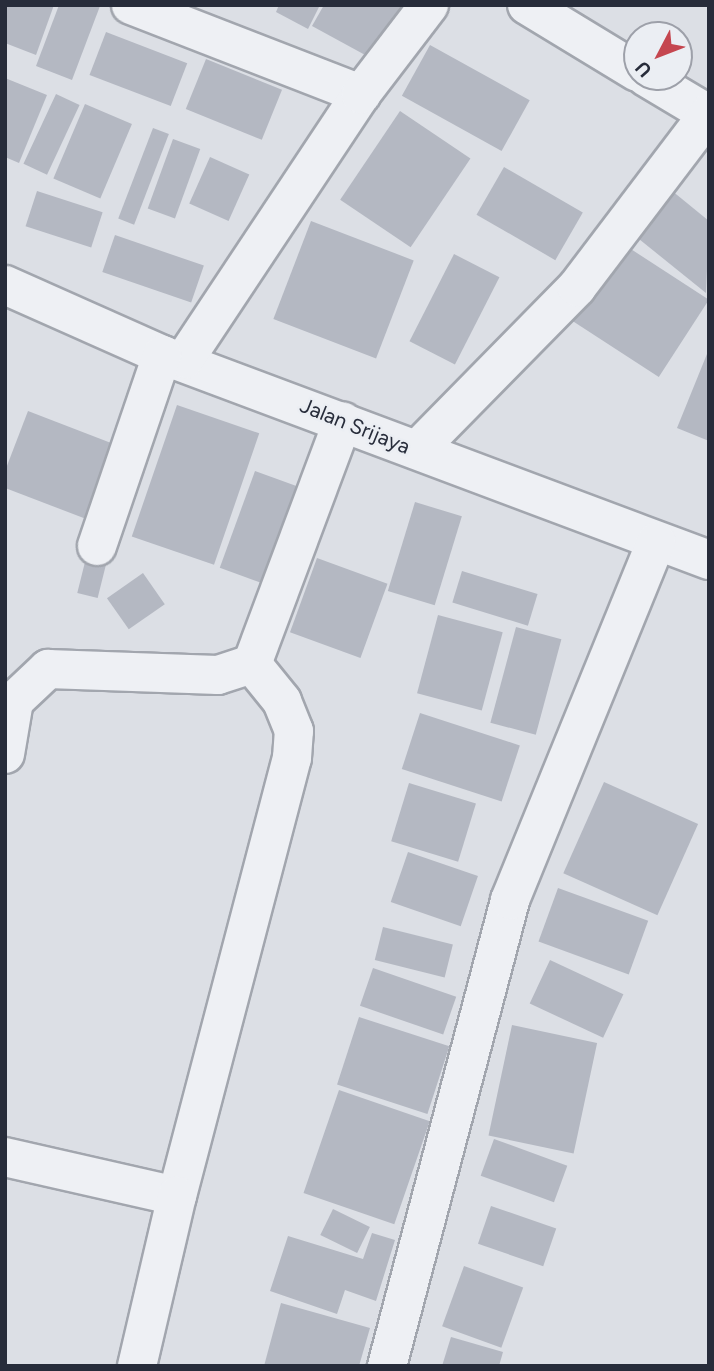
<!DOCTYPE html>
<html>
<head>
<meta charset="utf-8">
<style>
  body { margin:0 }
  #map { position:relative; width:714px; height:1371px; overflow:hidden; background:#dcdfe5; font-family:Figtree,sans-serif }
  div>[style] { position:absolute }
  .building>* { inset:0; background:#b4b8c2; transform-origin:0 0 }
  .roads { filter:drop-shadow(2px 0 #a2a6ae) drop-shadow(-2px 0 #a2a6ae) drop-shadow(0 2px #a2a6ae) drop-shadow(0 -2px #a2a6ae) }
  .minor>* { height:38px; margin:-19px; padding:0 19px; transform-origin:19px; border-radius:19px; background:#eef0f4 }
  span { translate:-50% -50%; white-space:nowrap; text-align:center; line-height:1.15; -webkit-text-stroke:5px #ebeef3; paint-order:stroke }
  .street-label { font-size:21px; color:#272c3a }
  .frame { position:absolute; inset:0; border:7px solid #272c3a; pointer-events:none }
  .north { position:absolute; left:623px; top:21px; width:70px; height:70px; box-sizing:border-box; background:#ebeef3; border:2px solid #9da0a9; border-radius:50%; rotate:228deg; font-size:19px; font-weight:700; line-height:28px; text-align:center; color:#272c3a }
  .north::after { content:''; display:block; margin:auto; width:24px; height:32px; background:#c5464f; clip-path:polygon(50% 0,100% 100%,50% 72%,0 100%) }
</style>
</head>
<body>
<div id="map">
  <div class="building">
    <div style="clip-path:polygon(5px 5px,54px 5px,36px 55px,5px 43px)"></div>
    <div style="clip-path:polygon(59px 5px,100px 6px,72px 80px,36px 66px)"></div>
    <div style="clip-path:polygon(279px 5px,320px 5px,308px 29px,276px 12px)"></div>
    <div style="clip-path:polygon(324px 5px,410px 5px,378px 62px,312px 26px)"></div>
    <div style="left:106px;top:32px;width:87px;height:46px;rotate:21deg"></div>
    <div style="left:430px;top:45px;width:114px;height:58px;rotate:29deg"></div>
    <div style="left:206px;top:59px;width:82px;height:54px;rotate:22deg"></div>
    <div style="clip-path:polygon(5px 78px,47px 95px,19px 163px,5px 157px)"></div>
    <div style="left:56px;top:94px;width:26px;height:77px;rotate:25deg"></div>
    <div style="left:85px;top:104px;width:51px;height:81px;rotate:23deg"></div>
    <div style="left:400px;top:111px;width:85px;height:107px;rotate:34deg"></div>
    <div style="left:153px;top:128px;width:17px;height:97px;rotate:21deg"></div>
    <div style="left:173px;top:139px;width:29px;height:74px;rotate:20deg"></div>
    <div style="left:210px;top:157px;width:43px;height:51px;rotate:24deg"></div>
    <div style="left:504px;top:167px;width:91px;height:55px;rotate:30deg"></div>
    <div style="clip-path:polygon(671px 190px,709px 221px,706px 293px,634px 235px)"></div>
    <div style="left:37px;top:191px;width:69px;height:37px;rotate:18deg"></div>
    <div style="left:311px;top:221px;width:110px;height:105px;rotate:21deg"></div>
    <div style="left:115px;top:235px;width:94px;height:39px;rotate:19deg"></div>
    <div style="left:620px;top:242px;width:106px;height:92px;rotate:33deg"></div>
    <div style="left:454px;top:254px;width:51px;height:98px;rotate:27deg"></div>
    <div style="clip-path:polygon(709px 349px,709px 441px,677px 428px)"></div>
    <div style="left:177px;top:405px;width:87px;height:139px;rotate:19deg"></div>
    <div style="left:28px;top:411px;width:105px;height:80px;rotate:21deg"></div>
    <div style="left:255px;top:471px;width:55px;height:103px;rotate:20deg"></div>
    <div style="left:415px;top:502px;width:49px;height:93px;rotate:17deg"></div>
    <div style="left:86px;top:558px;width:21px;height:36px;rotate:14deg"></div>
    <div style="left:317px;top:558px;width:75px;height:79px;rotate:20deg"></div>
    <div style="left:462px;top:571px;width:79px;height:33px;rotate:17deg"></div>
    <div style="left:143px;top:573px;width:38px;height:44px;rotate:55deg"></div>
    <div style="left:438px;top:615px;width:67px;height:81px;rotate:15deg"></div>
    <div style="left:516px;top:627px;width:47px;height:99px;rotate:15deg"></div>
    <div style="left:420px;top:713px;width:105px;height:59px;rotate:18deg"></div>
    <div style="left:604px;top:782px;width:103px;height:100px;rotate:24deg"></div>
    <div style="left:409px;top:783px;width:70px;height:61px;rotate:17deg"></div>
    <div style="left:408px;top:852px;width:74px;height:53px;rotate:19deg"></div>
    <div style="left:558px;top:888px;width:96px;height:57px;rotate:20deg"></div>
    <div style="left:383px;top:927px;width:72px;height:34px;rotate:14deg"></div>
    <div style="left:550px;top:960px;width:81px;height:48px;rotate:25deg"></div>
    <div style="left:373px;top:968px;width:88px;height:40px;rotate:19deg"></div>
    <div style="left:359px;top:1017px;width:95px;height:71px;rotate:18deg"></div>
    <div style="left:512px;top:1025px;width:87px;height:113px;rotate:12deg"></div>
    <div style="left:339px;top:1090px;width:96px;height:109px;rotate:19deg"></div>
    <div style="left:494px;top:1139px;width:78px;height:39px;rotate:20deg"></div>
    <div style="left:491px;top:1206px;width:69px;height:40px;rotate:19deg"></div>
    <div style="left:333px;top:1209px;width:41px;height:29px;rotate:26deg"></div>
    <div style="clip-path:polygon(372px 1233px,395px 1240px,376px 1301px,345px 1290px,337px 1314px,270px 1291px,288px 1236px,363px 1259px)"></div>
    <div style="left:464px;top:1266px;width:63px;height:64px;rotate:20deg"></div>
    <div style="clip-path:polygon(281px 1303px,370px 1328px,359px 1366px,264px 1366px)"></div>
    <div style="clip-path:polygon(451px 1337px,503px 1352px,499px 1366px,442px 1366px)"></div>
  </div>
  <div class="roads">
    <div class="minor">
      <div style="left:131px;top:5px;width:247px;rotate:21.2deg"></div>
      <div style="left:527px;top:5px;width:129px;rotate:31.3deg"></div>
      <div style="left:646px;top:77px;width:72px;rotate:30.8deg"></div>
      <div style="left:5px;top:285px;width:172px;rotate:24deg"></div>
      <div style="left:162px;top:355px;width:584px;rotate:20.54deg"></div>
      <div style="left:185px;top:359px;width:318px;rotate:-56.4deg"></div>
      <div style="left:361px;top:94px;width:112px;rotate:-52.6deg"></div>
      <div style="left:417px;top:450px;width:228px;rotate:-45.5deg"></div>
      <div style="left:577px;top:287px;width:218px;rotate:-52.8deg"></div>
      <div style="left:97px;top:546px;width:202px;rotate:-71.2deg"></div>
      <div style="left:252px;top:664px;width:259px;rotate:-69.5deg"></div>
      <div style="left:5px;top:754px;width:54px;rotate:-80.4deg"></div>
      <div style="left:14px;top:701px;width:47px;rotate:-43.3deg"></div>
      <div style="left:48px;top:669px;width:170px;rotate:2deg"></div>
      <div style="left:218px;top:675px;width:36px;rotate:-18deg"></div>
      <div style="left:5px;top:1157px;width:176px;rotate:12.8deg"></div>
      <div style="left:177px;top:1196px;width:453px;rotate:-75.3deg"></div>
      <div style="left:292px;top:758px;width:27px;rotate:-86deg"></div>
      <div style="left:294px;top:731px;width:32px;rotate:-112deg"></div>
      <div style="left:282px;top:701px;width:48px;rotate:-129deg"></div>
      <div style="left:137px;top:1366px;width:175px;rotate:-76.8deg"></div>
      <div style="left:387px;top:1366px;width:482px;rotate:-75.2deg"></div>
      <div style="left:510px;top:900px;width:387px;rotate:-67.8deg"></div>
    </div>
  </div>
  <div class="street-label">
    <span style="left:355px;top:426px;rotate:22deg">Jalan Srijaya</span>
  </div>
  <div class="frame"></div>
  <div class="north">U</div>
</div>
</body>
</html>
